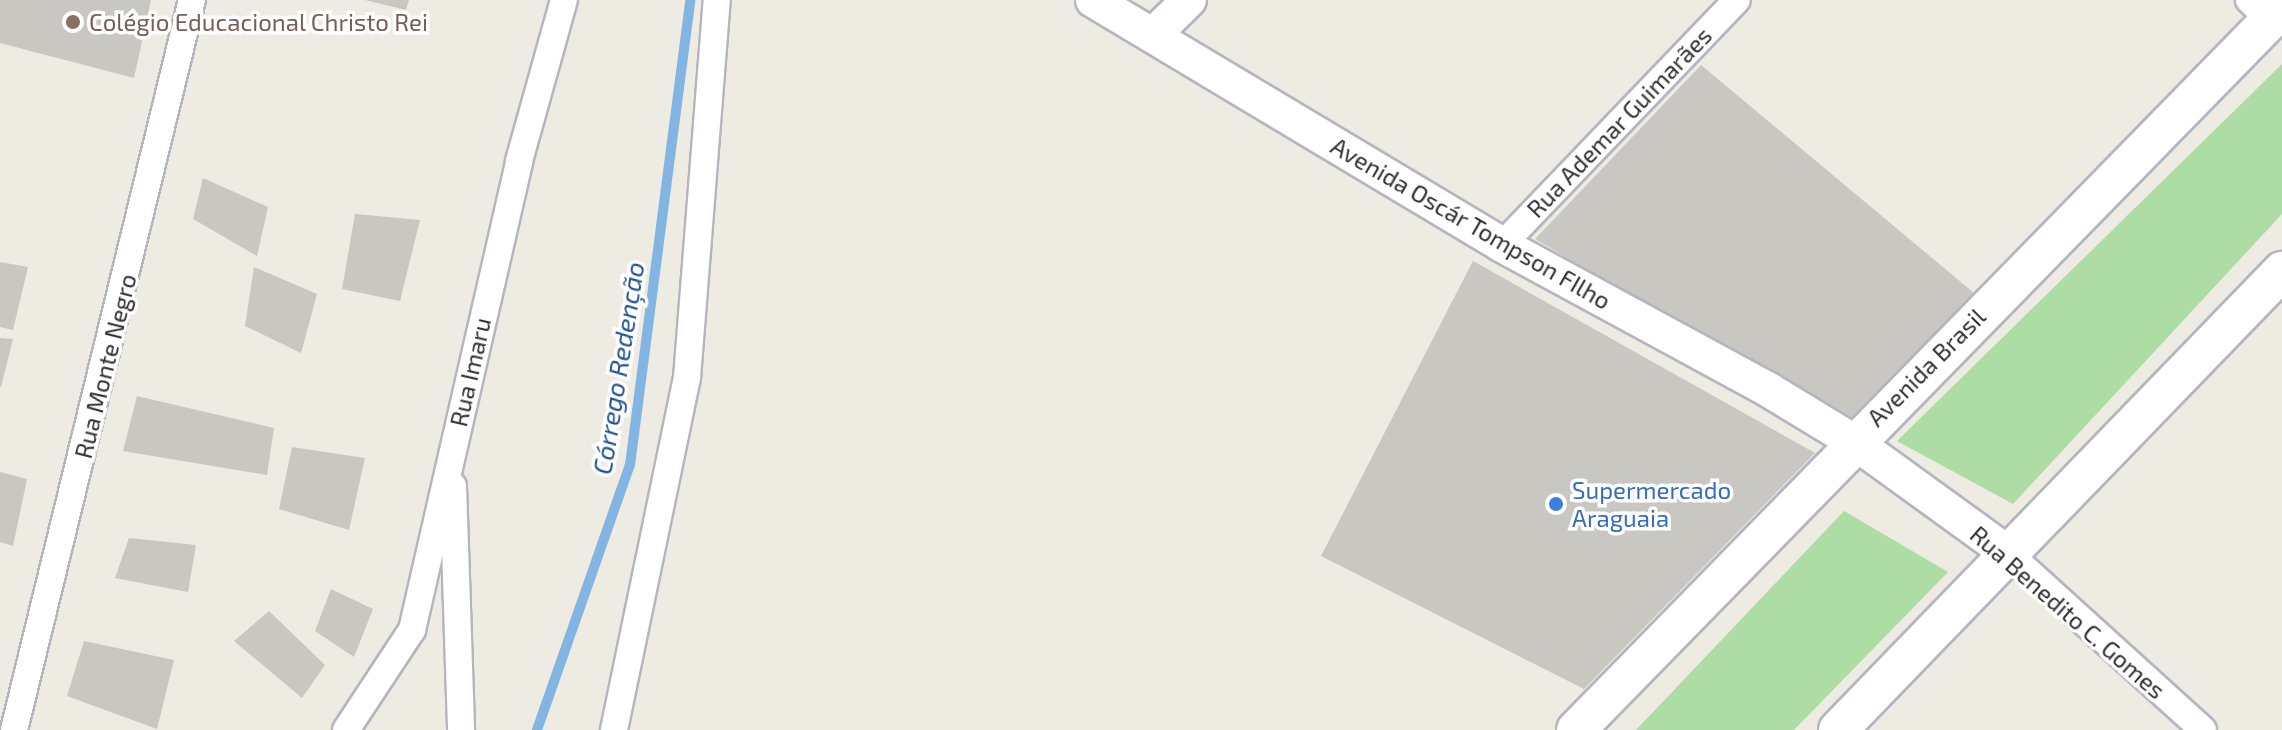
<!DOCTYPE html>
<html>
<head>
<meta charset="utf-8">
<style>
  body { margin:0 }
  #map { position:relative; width:2282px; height:730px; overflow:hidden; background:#edebe2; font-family:"Exo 2",sans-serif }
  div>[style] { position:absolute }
  .green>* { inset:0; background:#addda5 }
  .stream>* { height:10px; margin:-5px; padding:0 5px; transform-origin:5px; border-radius:5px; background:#82b5e2 }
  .building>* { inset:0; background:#c9c7c1 }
  .roads { filter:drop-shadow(2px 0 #b5b5c0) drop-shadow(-2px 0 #b5b5c0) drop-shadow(0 2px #b5b5c0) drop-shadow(0 -2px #b5b5c0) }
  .minor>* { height:26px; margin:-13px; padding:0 13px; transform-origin:13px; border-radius:13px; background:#fff }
  .tertiary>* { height:34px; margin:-17px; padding:0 17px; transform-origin:17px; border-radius:17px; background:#fff }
  .secondary>* { height:38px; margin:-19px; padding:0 19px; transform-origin:19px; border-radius:19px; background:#fff }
  .dots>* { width:22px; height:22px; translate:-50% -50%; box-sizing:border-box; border:4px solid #fff; border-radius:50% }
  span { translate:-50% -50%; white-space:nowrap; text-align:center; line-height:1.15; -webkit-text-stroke:7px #fff; paint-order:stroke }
  .education-label { font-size:24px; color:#785e54 }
  .left { translate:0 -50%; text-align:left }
  .street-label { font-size:24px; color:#2e2e2e }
  .shop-label { font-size:24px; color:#366cbe }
  .water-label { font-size:26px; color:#1e5291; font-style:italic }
</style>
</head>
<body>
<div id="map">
  <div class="green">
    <div style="clip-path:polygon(2282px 64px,2282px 214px,2013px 504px,1897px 441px)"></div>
    <div style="clip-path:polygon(1844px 511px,1948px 572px,1794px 730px,1636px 730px)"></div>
  </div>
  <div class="stream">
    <div style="left:537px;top:730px;width:281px;rotate:-70.7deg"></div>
    <div style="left:630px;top:465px;width:469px;rotate:-82.6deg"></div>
  </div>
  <div class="building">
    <div style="clip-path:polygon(0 0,151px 0,134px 78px,0 43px)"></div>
    <div style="clip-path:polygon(365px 0,409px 0,406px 10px)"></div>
    <div style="clip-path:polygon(1701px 65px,1974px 293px,1847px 422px,1535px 239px)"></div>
    <div style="clip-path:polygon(203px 178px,268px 207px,257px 256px,193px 219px)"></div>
    <div style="clip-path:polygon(355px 214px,420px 220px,400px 301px,342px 289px)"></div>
    <div style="clip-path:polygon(1473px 261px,1815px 453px,1584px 689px,1321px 556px)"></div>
    <div style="clip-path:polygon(0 262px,28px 267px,13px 330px,0 327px)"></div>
    <div style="clip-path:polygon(254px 267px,317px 294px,301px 353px,245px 326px)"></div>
    <div style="clip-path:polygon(0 338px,13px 339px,1px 387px,0 387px)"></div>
    <div style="clip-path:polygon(137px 396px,274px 428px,267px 475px,123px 451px)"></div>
    <div style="clip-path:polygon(292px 447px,365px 458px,349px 530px,279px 509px)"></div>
    <div style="clip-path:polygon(0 472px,27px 479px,13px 546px,0 542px)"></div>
    <div style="clip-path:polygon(129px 538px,196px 545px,188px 592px,115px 578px)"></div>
    <div style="clip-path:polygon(331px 589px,373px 609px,354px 657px,315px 631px)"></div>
    <div style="clip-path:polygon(269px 611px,325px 665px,302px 698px,234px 641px)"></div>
    <div style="clip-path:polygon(84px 641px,174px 660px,157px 729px,67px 696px)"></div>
  </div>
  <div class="roads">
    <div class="minor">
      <div style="left:2249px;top:0;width:29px;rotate:44deg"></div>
      <div style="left:1502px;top:245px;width:339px;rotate:-46.2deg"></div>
      <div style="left:453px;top:486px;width:244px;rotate:88.1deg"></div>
      <div style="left:2008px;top:553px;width:263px;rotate:42.2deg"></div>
      <div style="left:14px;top:730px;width:751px;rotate:-76.3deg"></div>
      <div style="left:346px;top:730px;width:120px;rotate:-56.6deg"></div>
      <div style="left:412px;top:630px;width:481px;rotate:-77.1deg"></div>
      <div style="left:519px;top:161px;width:167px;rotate:-74.4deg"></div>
      <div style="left:614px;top:730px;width:359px;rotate:-78.3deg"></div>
      <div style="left:687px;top:378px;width:379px;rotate:-85.5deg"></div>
    </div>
    <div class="tertiary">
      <div style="left:1093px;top:0;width:477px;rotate:30.9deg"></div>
      <div style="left:1502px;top:245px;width:304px;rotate:28.5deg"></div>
      <div style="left:1769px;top:390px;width:98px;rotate:31.3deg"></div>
      <div style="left:1853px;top:441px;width:191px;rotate:35.9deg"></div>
      <div style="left:1153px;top:35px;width:50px;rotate:-44.2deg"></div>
    </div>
    <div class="secondary">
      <div style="left:1576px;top:730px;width:1010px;rotate:-45.64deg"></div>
      <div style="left:1838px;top:730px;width:639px;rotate:-45.95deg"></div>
    </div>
  </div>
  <div class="dots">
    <div style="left:73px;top:22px;background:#8d6e63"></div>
    <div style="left:1556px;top:504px;background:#3f7fe0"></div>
  </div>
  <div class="education-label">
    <span class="left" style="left:89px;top:22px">Colégio Educacional Christo Rei</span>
  </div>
  <div class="street-label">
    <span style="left:1619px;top:122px;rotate:-46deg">Rua Ademar Guimarães</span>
    <span style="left:1471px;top:223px;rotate:30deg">Avenida Oscár Tompson FIlho</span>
    <span style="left:105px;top:366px;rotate:-76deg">Rua Monte Negro</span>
    <span style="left:1926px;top:367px;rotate:-45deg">Avenida Brasil</span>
    <span style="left:470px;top:372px;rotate:-77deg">Rua Imaru</span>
    <span style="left:2068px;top:612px;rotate:41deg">Rua Benedito C. Gomes</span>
  </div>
  <div class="shop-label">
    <span class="left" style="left:1572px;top:504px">Supermercado<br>Araguaia</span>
  </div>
  <div class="water-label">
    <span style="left:618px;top:368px;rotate:-81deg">Córrego Redenção</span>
  </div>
</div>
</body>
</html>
